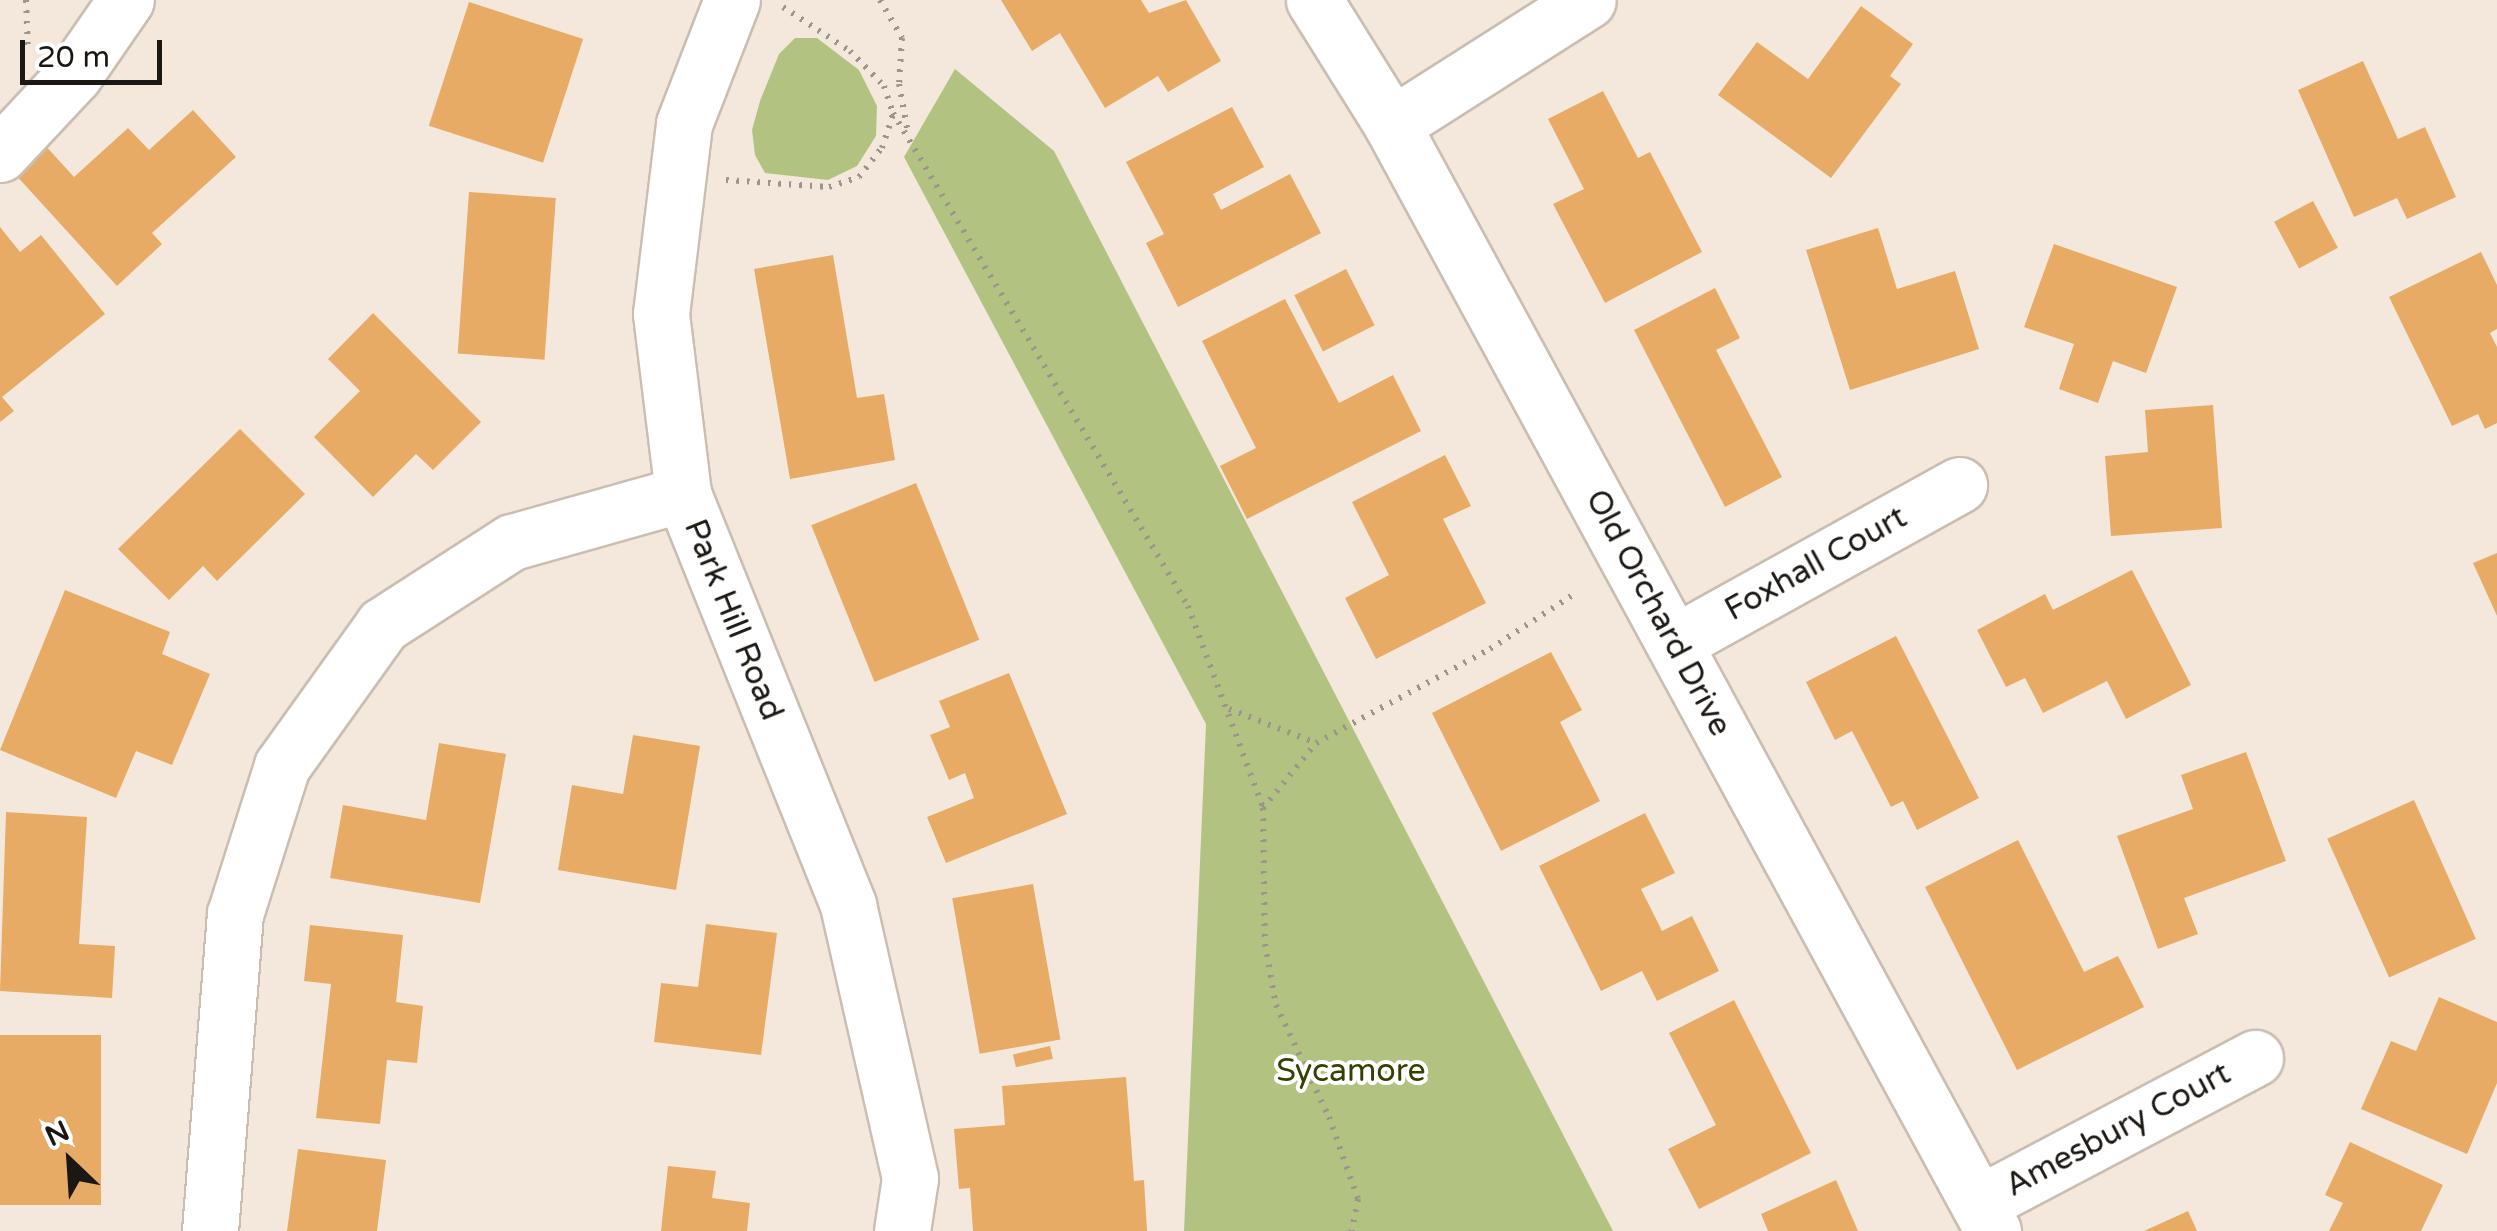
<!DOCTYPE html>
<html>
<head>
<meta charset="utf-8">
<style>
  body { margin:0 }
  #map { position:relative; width:2497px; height:1231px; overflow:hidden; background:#f4e8dc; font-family:"Varela Round",sans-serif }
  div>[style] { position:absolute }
  .green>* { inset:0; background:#b2c381 }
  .building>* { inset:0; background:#e7ab65; transform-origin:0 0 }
  .path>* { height:6px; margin-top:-3px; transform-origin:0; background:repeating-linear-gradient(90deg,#9d948b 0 2.5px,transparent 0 10.5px) }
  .roads { filter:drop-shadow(2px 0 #cabeb3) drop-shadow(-2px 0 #cabeb3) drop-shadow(0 2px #cabeb3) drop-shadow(0 -2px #cabeb3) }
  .minor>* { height:55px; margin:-27.5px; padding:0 27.5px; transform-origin:27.5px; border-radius:27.5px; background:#fff }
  span { translate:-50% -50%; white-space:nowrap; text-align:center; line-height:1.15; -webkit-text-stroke:8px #fff; paint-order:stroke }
  .street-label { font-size:32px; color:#1b1713 }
  .park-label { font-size:32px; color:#354100 }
  .north { position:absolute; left:20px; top:1111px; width:100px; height:100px; -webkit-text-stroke:8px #fff; paint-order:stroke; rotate:335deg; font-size:28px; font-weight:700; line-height:40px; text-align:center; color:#1b1713 }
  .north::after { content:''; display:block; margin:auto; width:35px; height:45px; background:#1b1713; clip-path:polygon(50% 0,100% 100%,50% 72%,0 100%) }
  .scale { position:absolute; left:20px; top:40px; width:142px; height:45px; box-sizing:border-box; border:5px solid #1b1713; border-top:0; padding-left:12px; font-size:30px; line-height:35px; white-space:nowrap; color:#1b1713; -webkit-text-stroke:8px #fff; paint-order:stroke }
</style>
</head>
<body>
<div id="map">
  <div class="green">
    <div style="clip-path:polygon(795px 38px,817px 38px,859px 70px,877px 106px,876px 136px,857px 166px,828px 180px,765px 173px,755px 155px,752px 130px,760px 101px,779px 54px)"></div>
    <div style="clip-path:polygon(955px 69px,1054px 151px,1613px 1231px,1184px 1231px,1206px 724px,904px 157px)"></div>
  </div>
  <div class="building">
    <div style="clip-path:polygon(1001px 0,1141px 0,1149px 13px,1186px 0,1221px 61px,1168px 92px,1158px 76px,1105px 108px,1060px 33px,1032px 51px)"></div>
    <div style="left:469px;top:2px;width:120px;height:130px;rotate:18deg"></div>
    <div style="clip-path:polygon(1861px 6px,1913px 44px,1890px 76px,1901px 84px,1831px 178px,1718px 95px,1757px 42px,1808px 79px)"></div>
    <div style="clip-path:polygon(2363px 61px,2398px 139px,2425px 127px,2456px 197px,2407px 219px,2397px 198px,2354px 217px,2298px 90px)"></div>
    <div style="clip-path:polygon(1603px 91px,1638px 158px,1650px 152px,1702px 252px,1605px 303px,1553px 204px,1584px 189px,1548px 119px)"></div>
    <div style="clip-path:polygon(1232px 107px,1264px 167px,1213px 194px,1221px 210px,1290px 174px,1321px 233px,1178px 307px,1146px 243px,1164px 234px,1126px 162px)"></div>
    <div style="clip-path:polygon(193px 110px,236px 157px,152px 233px,162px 244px,117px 286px,3px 161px,33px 132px,74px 177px,128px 128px,149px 150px)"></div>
    <div style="left:469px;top:192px;width:87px;height:162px;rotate:4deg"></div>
    <div style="left:2313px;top:201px;width:53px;height:44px;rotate:62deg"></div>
    <div style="clip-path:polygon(0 227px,20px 252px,41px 235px,105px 314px,2px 397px,14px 411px,0 422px)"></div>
    <div style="clip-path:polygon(1878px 228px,1897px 289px,1955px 271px,1979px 349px,1850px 390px,1806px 250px)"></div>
    <div style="clip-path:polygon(2054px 244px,2177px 287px,2146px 373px,2113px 361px,2098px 403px,2059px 389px,2074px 344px,2024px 327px)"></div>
    <div style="clip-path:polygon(2481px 252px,2497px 285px,2497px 329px,2490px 333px,2497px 347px,2497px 423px,2485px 429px,2478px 414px,2452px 426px,2389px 297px)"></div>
    <div style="clip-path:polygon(833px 255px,857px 398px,884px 394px,895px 460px,790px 479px,754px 269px)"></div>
    <div style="left:1346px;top:269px;width:63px;height:58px;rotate:63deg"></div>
    <div style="clip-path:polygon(1715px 288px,1740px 338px,1716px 350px,1782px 477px,1725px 507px,1634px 330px)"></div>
    <div style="clip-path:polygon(1285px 299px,1339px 403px,1393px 375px,1421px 431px,1247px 519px,1220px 466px,1256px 448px,1202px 341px)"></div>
    <div style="clip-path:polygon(373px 313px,481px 422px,433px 470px,416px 454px,373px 497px,314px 437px,360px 391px,328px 359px)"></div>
    <div style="clip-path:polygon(2213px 405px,2222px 528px,2111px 536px,2105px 456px,2148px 452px,2145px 410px)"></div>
    <div style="clip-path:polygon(240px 429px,305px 494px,217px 581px,203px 566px,169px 600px,118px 549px)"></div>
    <div style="clip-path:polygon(1445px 455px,1471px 506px,1443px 519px,1486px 603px,1376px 659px,1345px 598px,1389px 575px,1352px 502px)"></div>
    <div style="left:916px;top:483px;width:169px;height:113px;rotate:68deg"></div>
    <div style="clip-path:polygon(2497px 553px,2497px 616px,2473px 563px)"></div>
    <div style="clip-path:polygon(2132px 570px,2191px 685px,2126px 719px,2107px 681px,2043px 713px,2025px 678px,2006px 687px,1977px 630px,2045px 594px,2053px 610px)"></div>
    <div style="clip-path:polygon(65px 590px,170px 632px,162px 654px,210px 674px,172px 765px,136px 751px,116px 798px,0 750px)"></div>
    <div style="clip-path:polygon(1896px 636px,1979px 798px,1917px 830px,1903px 801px,1891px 807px,1852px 731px,1835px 740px,1806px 682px)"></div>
    <div style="clip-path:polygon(1551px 652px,1582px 710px,1560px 722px,1600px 801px,1501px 851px,1432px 713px)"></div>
    <div style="clip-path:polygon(1009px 673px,1067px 814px,946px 863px,927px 817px,974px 798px,965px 773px,949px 780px,930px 735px,950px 727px,939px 701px)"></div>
    <div style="clip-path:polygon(633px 735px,700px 746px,676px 890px,558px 870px,572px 785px,623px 794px)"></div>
    <div style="clip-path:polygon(439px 743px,506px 754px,480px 903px,330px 878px,343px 805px,426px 820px)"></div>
    <div style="clip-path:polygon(2246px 752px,2286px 861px,2184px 898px,2198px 934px,2158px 949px,2117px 836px,2193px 809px,2181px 775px)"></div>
    <div style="left:2414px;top:800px;width:152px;height:95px;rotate:66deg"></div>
    <div style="clip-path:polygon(6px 812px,87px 817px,79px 944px,115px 946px,112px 998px,0 991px)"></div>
    <div style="clip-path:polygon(1645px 813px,1675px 873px,1641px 889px,1662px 931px,1692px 916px,1719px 971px,1657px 1001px,1642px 971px,1601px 991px,1539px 866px)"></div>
    <div style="clip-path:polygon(2018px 840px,2084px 972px,2118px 956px,2144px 1007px,2017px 1070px,1925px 887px)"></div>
    <div style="left:1033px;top:884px;width:158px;height:82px;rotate:80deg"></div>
    <div style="clip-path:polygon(706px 924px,777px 933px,761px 1055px,654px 1042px,661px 983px,698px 987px)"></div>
    <div style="clip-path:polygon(310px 925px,403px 935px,396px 1002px,423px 1006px,417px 1063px,387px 1060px,380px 1124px,316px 1118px,331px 984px,304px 981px)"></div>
    <div style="clip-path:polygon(2439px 997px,2497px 1022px,2497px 1083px,2467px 1154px,2361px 1109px,2391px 1041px,2416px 1051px)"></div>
    <div style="clip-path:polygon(1734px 1000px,1811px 1153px,1699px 1209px,1668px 1149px,1716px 1125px,1669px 1033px)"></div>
    <div style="left:0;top:1035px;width:101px;height:170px"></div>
    <div style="left:1050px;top:1046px;width:13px;height:38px;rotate:77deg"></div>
    <div style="clip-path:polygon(1126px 1077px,1134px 1181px,1144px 1180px,1147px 1231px,973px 1231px,970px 1188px,959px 1189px,954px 1129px,1005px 1125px,1002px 1086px)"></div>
    <div style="clip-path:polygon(2350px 1142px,2443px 1185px,2421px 1231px,2329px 1231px,2343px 1203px,2325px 1195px)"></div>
    <div style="clip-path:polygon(298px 1149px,386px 1160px,377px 1231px,287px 1231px)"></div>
    <div style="clip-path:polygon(668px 1166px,716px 1171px,712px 1198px,750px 1203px,747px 1231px,661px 1231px)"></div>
    <div style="clip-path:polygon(1836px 1180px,1858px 1231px,1768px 1231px,1761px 1214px)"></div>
    <div style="clip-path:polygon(2188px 1211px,2197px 1231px,2144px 1231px)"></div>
  </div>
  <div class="path">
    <div style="left:26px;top:0;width:49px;rotate:87.7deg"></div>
    <div style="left:880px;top:0;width:44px;rotate:59.9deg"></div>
    <div style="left:902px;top:38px;width:46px;rotate:93.7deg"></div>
    <div style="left:899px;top:84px;width:50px;rotate:79.6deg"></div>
    <div style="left:783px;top:7px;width:80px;rotate:33.3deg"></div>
    <div style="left:850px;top:51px;width:49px;rotate:45.8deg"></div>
    <div style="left:884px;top:86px;width:28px;rotate:72deg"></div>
    <div style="left:893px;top:113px;width:575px;rotate:59.1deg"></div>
    <div style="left:1188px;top:606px;width:215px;rotate:69.6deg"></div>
    <div style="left:1263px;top:808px;width:136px;rotate:89.2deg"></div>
    <div style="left:1265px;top:944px;width:62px;rotate:79.8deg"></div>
    <div style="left:1276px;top:1005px;width:124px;rotate:64.7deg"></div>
    <div style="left:1329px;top:1117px;width:87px;rotate:70.5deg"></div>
    <div style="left:1358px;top:1199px;width:33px;rotate:101deg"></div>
    <div style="left:726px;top:180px;width:103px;rotate:3.9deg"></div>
    <div style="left:829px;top:187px;width:32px;rotate:-18deg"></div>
    <div style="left:859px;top:177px;width:37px;rotate:-52deg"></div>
    <div style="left:882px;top:148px;width:36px;rotate:-72deg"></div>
    <div style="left:1229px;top:709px;width:93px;rotate:21.3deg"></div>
    <div style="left:1316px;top:743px;width:198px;rotate:-28.4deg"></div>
    <div style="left:1490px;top:649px;width:97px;rotate:-33.2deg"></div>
    <div style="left:1263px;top:808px;width:84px;rotate:-50.8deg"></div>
  </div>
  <div class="roads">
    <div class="minor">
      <div style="left:732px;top:0;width:133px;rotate:111.2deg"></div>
      <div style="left:684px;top:124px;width:191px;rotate:96.9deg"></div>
      <div style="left:661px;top:314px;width:181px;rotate:83deg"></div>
      <div style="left:683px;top:494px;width:443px;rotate:68.1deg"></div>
      <div style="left:848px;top:905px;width:280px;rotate:77.2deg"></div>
      <div style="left:910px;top:1178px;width:54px;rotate:98.6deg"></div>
      <div style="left:1314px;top:0;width:147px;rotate:58deg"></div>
      <div style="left:1392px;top:125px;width:1259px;rotate:61.48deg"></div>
      <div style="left:1392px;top:125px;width:232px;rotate:-32.5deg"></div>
      <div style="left:0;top:154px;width:108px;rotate:-46.9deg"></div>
      <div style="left:74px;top:75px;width:91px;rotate:-55.3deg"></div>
      <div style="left:1674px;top:643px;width:326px;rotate:-29deg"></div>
      <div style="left:1980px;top:1203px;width:311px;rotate:-27.8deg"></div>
      <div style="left:210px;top:1231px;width:318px;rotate:-85.5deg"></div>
      <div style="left:235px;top:914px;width:155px;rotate:-72.4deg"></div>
      <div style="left:282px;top:766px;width:173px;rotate:-54.4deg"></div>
      <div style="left:383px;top:625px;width:153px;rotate:-32.8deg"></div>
      <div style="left:512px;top:542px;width:178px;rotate:-15.7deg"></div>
    </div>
  </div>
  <div class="street-label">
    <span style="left:1816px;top:564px;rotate:-29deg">Foxhall Court</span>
    <span style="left:1658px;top:613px;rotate:62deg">Old Orchard Drive</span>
    <span style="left:733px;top:620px;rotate:68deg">Park Hill Road</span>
    <span style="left:2118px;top:1130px;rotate:-28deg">Amesbury Court</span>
  </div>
  <div class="park-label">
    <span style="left:1351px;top:1071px">Sycamore</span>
  </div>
  <div class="north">N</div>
  <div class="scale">20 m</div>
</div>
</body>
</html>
